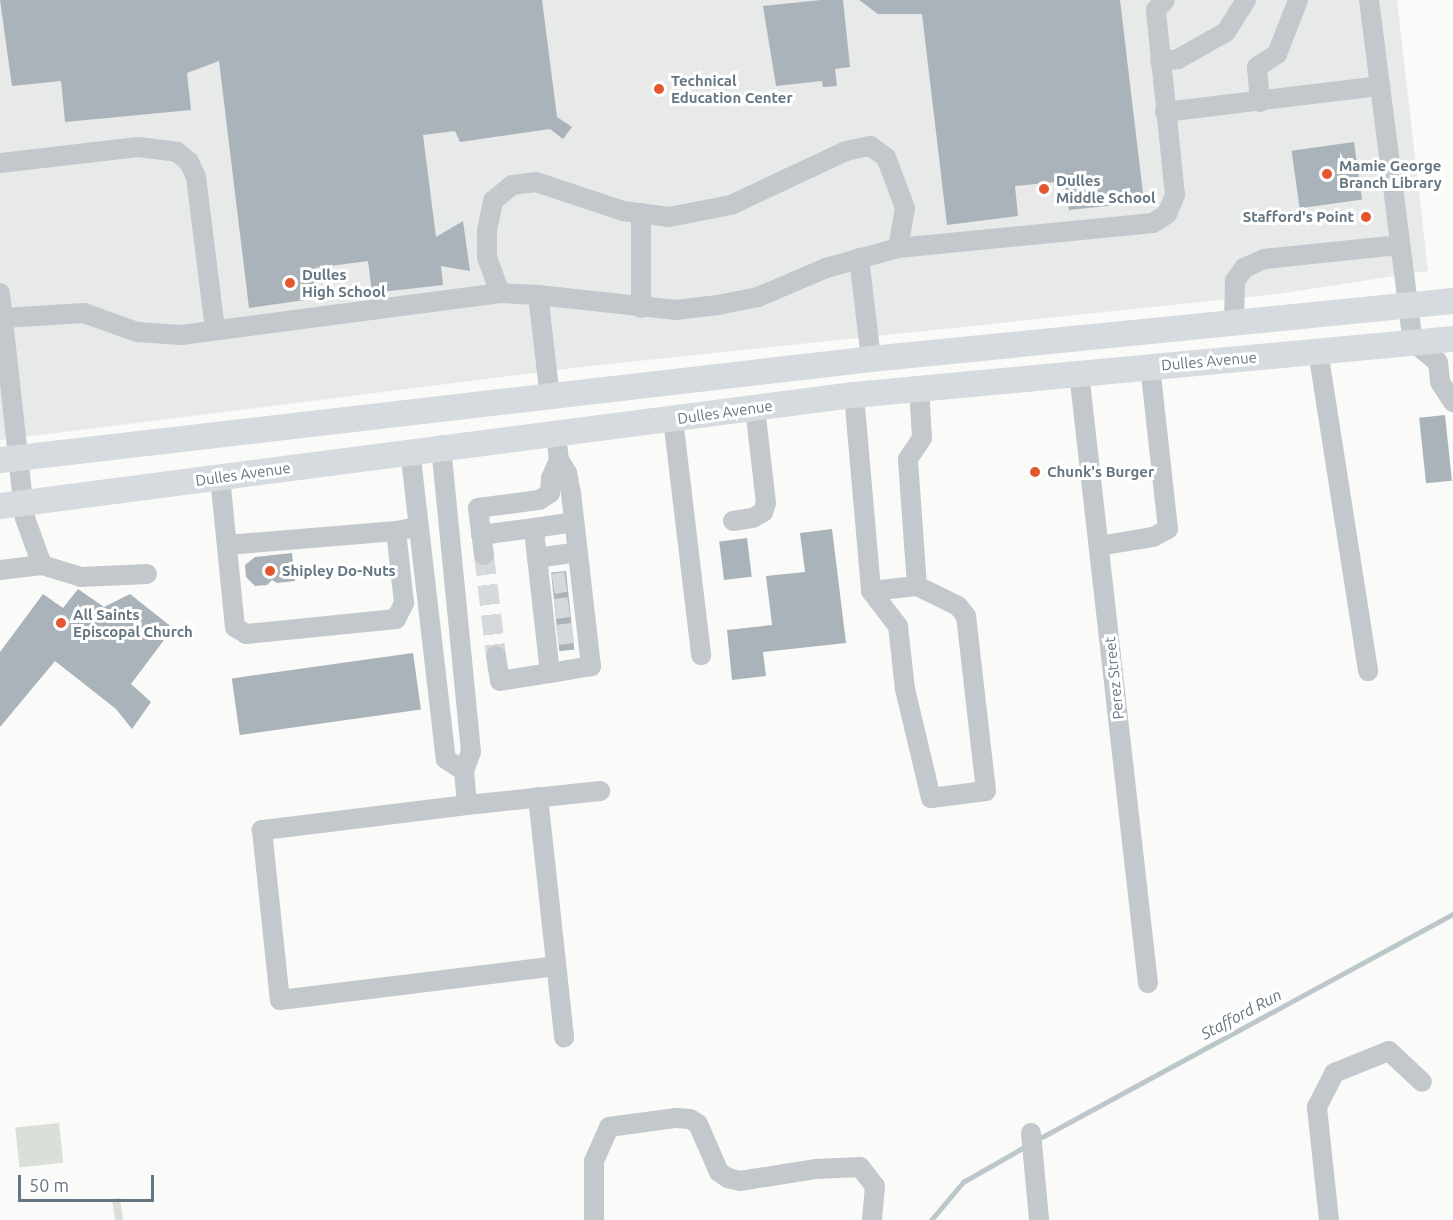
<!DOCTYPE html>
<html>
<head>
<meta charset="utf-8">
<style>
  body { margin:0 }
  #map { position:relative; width:1453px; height:1220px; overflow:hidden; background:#fafaf8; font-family:Ubuntu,sans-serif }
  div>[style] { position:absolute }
  .built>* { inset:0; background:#e8e9e9 }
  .green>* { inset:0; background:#dadfd7; transform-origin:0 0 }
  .stream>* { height:5px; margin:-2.5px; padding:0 2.5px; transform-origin:2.5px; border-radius:2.5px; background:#bbc7cb }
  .building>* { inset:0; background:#aab3b9; transform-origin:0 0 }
  .minor-tunnel>* { height:20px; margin-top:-10px; transform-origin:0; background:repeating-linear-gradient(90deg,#d5d9db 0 20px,transparent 0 30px) }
  .minor>* { height:20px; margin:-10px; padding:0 10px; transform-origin:10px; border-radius:10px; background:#c3c8cc }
  .major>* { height:26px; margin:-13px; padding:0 13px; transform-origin:13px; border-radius:13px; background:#d6dbdf }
  .dots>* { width:16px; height:16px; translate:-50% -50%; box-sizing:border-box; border:3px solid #fff; border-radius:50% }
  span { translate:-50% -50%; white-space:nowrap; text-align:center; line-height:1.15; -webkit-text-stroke:6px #fff; paint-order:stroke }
  .poi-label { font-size:15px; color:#657683; font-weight:700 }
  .left { translate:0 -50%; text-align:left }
  .right { translate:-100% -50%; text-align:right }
  .street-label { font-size:15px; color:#657683 }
  .water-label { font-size:16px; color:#60757c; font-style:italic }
  .scale { position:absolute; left:18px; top:1175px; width:136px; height:27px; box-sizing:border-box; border:3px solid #657683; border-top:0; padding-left:8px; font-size:18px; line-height:21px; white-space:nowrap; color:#657683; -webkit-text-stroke:4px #fff; paint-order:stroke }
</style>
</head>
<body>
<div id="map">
  <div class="built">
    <div style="clip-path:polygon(0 0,1397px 0,1428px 271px,1277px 294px,590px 366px,0 440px)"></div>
  </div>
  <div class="green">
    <div style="left:59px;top:1123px;width:40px;height:44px;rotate:84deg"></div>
    <div style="left:120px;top:1198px;width:22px;height:8px;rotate:82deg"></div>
  </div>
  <div class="stream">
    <div style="left:1042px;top:1137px;width:468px;rotate:-28.5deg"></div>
    <div style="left:931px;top:1220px;width:50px;rotate:-49.9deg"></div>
    <div style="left:963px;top:1182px;width:70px;rotate:-29.8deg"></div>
  </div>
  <div class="building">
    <div style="clip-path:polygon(0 0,542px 0,557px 117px,572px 127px,563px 139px,550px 129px,460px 142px,455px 131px,423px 135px,436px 237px,463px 221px,470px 271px,441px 266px,443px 285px,372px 293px,368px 261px,315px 268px,319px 298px,249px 308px,219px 61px,187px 73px,191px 110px,65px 122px,61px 81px,12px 86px)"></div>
    <div style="clip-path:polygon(821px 0,843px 0,850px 67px,835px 69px,837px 86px,823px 87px,822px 81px,776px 86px,763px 6px)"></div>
    <div style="clip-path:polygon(859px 0,1120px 0,1144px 202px,1069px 210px,1065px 181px,1015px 186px,1018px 216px,947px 225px,922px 14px,878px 14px)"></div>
    <div style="left:1354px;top:142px;width:58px;height:63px;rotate:82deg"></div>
    <div style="left:1445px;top:415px;width:66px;height:26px;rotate:84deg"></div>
    <div style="clip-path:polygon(832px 529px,846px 643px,763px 652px,766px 676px,732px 680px,727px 630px,772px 625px,766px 576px,805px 572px,800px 533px)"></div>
    <div style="left:747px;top:538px;width:39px;height:28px;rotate:83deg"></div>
    <div style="clip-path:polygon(292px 553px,295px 581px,277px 583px,272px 580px,267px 585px,255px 586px,246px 577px,245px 565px,255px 557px)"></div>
    <div style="left:566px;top:571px;width:79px;height:15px;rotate:84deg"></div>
    <div style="clip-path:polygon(78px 589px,104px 607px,130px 594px,173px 628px,131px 684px,151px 702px,132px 729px,116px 709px,55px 661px,0 727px,0 652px,43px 594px,63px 608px)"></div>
    <div style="left:413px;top:653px;width:57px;height:183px;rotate:82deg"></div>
  </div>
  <div class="minor-tunnel">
    <div style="left:484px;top:555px;width:102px;rotate:83.2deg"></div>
    <div style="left:553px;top:584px;width:13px;rotate:-9deg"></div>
    <div style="left:555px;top:609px;width:14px;rotate:-8deg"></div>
    <div style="left:557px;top:635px;width:16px;rotate:-7deg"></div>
  </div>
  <div class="minor">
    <div style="left:1369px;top:0;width:345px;rotate:82.7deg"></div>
    <div style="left:1413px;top:342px;width:32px;rotate:39deg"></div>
    <div style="left:1438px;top:362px;width:20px;rotate:84deg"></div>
    <div style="left:1440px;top:382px;width:24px;rotate:57deg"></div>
    <div style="left:1160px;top:61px;width:18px;rotate:-6deg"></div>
    <div style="left:1178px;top:59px;width:55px;rotate:-29.4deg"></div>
    <div style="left:1226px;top:32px;width:38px;rotate:-58deg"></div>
    <div style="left:1260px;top:102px;width:35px;rotate:-95deg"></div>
    <div style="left:1257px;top:67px;width:24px;rotate:-33deg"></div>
    <div style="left:1277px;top:54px;width:58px;rotate:-68.7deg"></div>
    <div style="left:1165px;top:112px;width:217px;rotate:-6.9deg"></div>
    <div style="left:0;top:163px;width:139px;rotate:-6.6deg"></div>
    <div style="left:138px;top:147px;width:39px;rotate:7deg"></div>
    <div style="left:177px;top:152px;width:16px;rotate:40deg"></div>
    <div style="left:189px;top:162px;width:17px;rotate:65deg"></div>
    <div style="left:196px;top:177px;width:154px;rotate:82.9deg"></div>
    <div style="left:859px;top:258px;width:102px;rotate:83.2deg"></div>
    <div style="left:0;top:293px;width:226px;rotate:83.7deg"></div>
    <div style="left:25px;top:518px;width:50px;rotate:70.1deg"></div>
    <div style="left:500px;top:293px;width:38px;rotate:-110deg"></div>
    <div style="left:487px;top:257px;width:27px;rotate:-90deg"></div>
    <div style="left:487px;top:230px;width:30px;rotate:-78deg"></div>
    <div style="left:493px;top:201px;width:25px;rotate:-40deg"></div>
    <div style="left:512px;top:185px;width:24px;rotate:-7deg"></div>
    <div style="left:536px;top:182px;width:92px;rotate:18.4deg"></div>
    <div style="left:623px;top:211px;width:46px;rotate:7.4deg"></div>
    <div style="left:669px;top:217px;width:63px;rotate:-11deg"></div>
    <div style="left:731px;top:205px;width:127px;rotate:-25.2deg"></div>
    <div style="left:846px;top:151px;width:25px;rotate:-12deg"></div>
    <div style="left:870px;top:146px;width:19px;rotate:35deg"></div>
    <div style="left:886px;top:157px;width:54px;rotate:69.6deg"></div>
    <div style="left:905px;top:208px;width:41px;rotate:99.9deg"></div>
    <div style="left:641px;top:308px;width:95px;rotate:-90deg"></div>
    <div style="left:3px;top:318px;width:81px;rotate:-3.5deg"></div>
    <div style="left:84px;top:313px;width:56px;rotate:19.7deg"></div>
    <div style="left:137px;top:332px;width:44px;rotate:3.9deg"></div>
    <div style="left:181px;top:335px;width:322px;rotate:-7.5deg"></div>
    <div style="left:500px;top:293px;width:38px;rotate:3deg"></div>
    <div style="left:1234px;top:324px;width:43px;rotate:-88.7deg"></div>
    <div style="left:1235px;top:281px;width:16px;rotate:-55deg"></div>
    <div style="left:1244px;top:268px;width:22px;rotate:-24deg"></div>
    <div style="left:1264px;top:259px;width:137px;rotate:-5.9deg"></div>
    <div style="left:1318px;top:351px;width:324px;rotate:81.1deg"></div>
    <div style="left:1079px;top:373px;width:614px;rotate:83.55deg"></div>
    <div style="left:854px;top:395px;width:197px;rotate:85deg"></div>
    <div style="left:871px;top:591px;width:44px;rotate:52.4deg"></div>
    <div style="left:898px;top:626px;width:63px;rotate:83.7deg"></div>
    <div style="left:905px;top:689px;width:112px;rotate:76.6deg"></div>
    <div style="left:931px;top:798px;width:55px;rotate:-7.3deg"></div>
    <div style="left:986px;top:791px;width:176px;rotate:-96.5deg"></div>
    <div style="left:966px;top:616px;width:13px;rotate:-129deg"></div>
    <div style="left:958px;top:606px;width:46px;rotate:-154deg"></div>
    <div style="left:550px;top:398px;width:104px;rotate:-96.6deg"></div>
    <div style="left:538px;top:295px;width:139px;rotate:6.2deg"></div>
    <div style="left:676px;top:310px;width:42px;rotate:-6.8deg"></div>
    <div style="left:718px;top:305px;width:41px;rotate:-11.3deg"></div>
    <div style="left:758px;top:297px;width:74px;rotate:-23.1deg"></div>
    <div style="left:826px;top:268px;width:75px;rotate:-15.5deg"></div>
    <div style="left:898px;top:248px;width:256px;rotate:-5.6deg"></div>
    <div style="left:1153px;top:223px;width:17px;rotate:-33deg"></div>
    <div style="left:1167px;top:214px;width:21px;rotate:-67deg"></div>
    <div style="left:1175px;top:195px;width:186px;rotate:-95.9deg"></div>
    <div style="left:1156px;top:10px;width:13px;rotate:-48deg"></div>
    <div style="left:673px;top:419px;width:238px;rotate:83.2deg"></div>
    <div style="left:556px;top:433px;width:27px;rotate:84deg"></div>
    <div style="left:559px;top:460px;width:15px;rotate:58deg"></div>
    <div style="left:567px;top:473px;width:20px;rotate:79deg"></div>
    <div style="left:571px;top:493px;width:88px;rotate:83.4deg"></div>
    <div style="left:581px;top:580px;width:87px;rotate:83.4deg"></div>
    <div style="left:591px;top:666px;width:42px;rotate:170.3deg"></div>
    <div style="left:550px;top:673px;width:116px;rotate:-96.4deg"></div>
    <div style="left:537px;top:558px;width:41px;rotate:-8.3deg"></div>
    <div style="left:410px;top:450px;width:311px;rotate:83.4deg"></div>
    <div style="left:446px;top:759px;width:22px;rotate:34deg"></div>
    <div style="left:464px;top:771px;width:20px;rotate:-70deg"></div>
    <div style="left:471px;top:752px;width:308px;rotate:-95.6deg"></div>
    <div style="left:220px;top:477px;width:151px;rotate:84.3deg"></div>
    <div style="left:235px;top:627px;width:13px;rotate:32deg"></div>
    <div style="left:246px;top:634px;width:151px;rotate:-5.7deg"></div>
    <div style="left:396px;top:619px;width:18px;rotate:-63deg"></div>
    <div style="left:404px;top:603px;width:72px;rotate:-96.3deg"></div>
    <div style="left:396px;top:531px;width:21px;rotate:-11deg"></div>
    <div style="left:733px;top:521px;width:20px;rotate:-9deg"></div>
    <div style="left:753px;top:518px;width:12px;rotate:-31deg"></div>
    <div style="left:763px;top:512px;width:9px;rotate:-72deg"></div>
    <div style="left:766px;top:503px;width:96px;rotate:-96.6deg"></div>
    <div style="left:481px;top:535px;width:53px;rotate:-7.5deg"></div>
    <div style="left:227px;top:545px;width:170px;rotate:-4.7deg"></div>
    <div style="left:1099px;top:546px;width:55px;rotate:-9.5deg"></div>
    <div style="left:1153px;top:537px;width:17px;rotate:-28deg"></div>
    <div style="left:1168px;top:529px;width:164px;rotate:-96.3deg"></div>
    <div style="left:484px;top:555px;width:47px;rotate:-97.3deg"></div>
    <div style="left:478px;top:508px;width:62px;rotate:-7.5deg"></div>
    <div style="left:539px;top:500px;width:13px;rotate:-32deg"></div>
    <div style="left:550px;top:493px;width:15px;rotate:-86deg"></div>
    <div style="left:551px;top:478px;width:20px;rotate:-66deg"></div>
    <div style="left:537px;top:558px;width:30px;rotate:-96deg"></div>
    <div style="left:534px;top:528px;width:40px;rotate:-8.5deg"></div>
    <div style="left:0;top:570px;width:42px;rotate:-6.8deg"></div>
    <div style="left:42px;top:565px;width:41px;rotate:17.1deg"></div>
    <div style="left:81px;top:577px;width:66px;rotate:-2.6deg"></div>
    <div style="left:871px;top:591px;width:46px;rotate:-6.2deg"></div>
    <div style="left:917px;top:586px;width:127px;rotate:-94.1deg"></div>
    <div style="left:908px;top:459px;width:25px;rotate:-56deg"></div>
    <div style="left:922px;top:438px;width:50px;rotate:-93.4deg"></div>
    <div style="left:496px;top:656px;width:25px;rotate:81deg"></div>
    <div style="left:500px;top:681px;width:51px;rotate:-9.1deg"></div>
    <div style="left:464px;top:771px;width:34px;rotate:85deg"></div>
    <div style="left:467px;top:805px;width:134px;rotate:-6deg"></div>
    <div style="left:538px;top:797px;width:242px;rotate:83.8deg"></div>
    <div style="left:467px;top:805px;width:207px;rotate:173deg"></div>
    <div style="left:262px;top:830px;width:171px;rotate:84deg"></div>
    <div style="left:280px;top:1000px;width:277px;rotate:-7deg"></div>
    <div style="left:1031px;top:1133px;width:87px;rotate:84.7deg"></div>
    <div style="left:594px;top:1220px;width:59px;rotate:-90deg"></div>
    <div style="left:594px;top:1161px;width:37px;rotate:-66deg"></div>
    <div style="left:609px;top:1127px;width:68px;rotate:-7.7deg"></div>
    <div style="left:676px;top:1118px;width:14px;rotate:4deg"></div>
    <div style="left:690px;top:1119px;width:9px;rotate:32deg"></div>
    <div style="left:698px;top:1124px;width:52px;rotate:66.4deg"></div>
    <div style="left:719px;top:1172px;width:11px;rotate:34deg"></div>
    <div style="left:728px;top:1178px;width:12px;rotate:14deg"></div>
    <div style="left:740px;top:1181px;width:77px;rotate:-9deg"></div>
    <div style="left:816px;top:1169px;width:44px;rotate:-2.6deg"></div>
    <div style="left:860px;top:1167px;width:24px;rotate:52deg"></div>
    <div style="left:875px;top:1186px;width:34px;rotate:95deg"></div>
    <div style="left:1329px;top:1220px;width:114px;rotate:-96.1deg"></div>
    <div style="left:1317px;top:1107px;width:38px;rotate:-63deg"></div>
    <div style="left:1334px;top:1073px;width:59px;rotate:-21.8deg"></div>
    <div style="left:1389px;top:1051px;width:45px;rotate:43.2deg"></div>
  </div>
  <div class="major">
    <div style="left:0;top:460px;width:877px;rotate:-6.61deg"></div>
    <div style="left:871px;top:359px;width:585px;rotate:-5.69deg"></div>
    <div style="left:0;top:506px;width:861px;rotate:-7.41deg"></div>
    <div style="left:854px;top:395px;width:602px;rotate:-5.34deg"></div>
  </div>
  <div class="dots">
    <div style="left:659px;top:89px;background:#e4572e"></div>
    <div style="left:1327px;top:174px;background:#e4572e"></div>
    <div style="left:1044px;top:189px;background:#e4572e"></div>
    <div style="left:1366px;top:217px;background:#e4572e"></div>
    <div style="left:290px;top:283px;background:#e4572e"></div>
    <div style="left:1035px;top:472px;background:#e4572e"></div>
    <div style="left:270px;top:571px;background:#e4572e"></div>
    <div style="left:61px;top:623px;background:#e4572e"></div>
  </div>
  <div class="poi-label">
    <span class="left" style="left:671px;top:89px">Technical<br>Education Center</span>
    <span class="left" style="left:1339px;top:174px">Mamie George<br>Branch Library</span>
    <span class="left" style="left:1056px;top:189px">Dulles<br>Middle School</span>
    <span class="right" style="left:1354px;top:217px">Stafford's Point</span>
    <span class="left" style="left:302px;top:283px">Dulles<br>High School</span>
    <span class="left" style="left:1047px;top:472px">Chunk's Burger</span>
    <span class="left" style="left:282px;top:571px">Shipley Do-Nuts</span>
    <span class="left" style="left:73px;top:623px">All Saints<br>Episcopal Church</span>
  </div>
  <div class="street-label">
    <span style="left:1209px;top:361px;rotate:-5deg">Dulles Avenue</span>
    <span style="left:725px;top:412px;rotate:-8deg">Dulles Avenue</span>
    <span style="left:243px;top:474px;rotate:-8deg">Dulles Avenue</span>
    <span style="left:1114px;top:678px;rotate:-96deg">Perez Street</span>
  </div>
  <div class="water-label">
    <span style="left:1241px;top:1014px;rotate:-28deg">Stafford Run</span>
  </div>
  <div class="scale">50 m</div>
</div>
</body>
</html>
